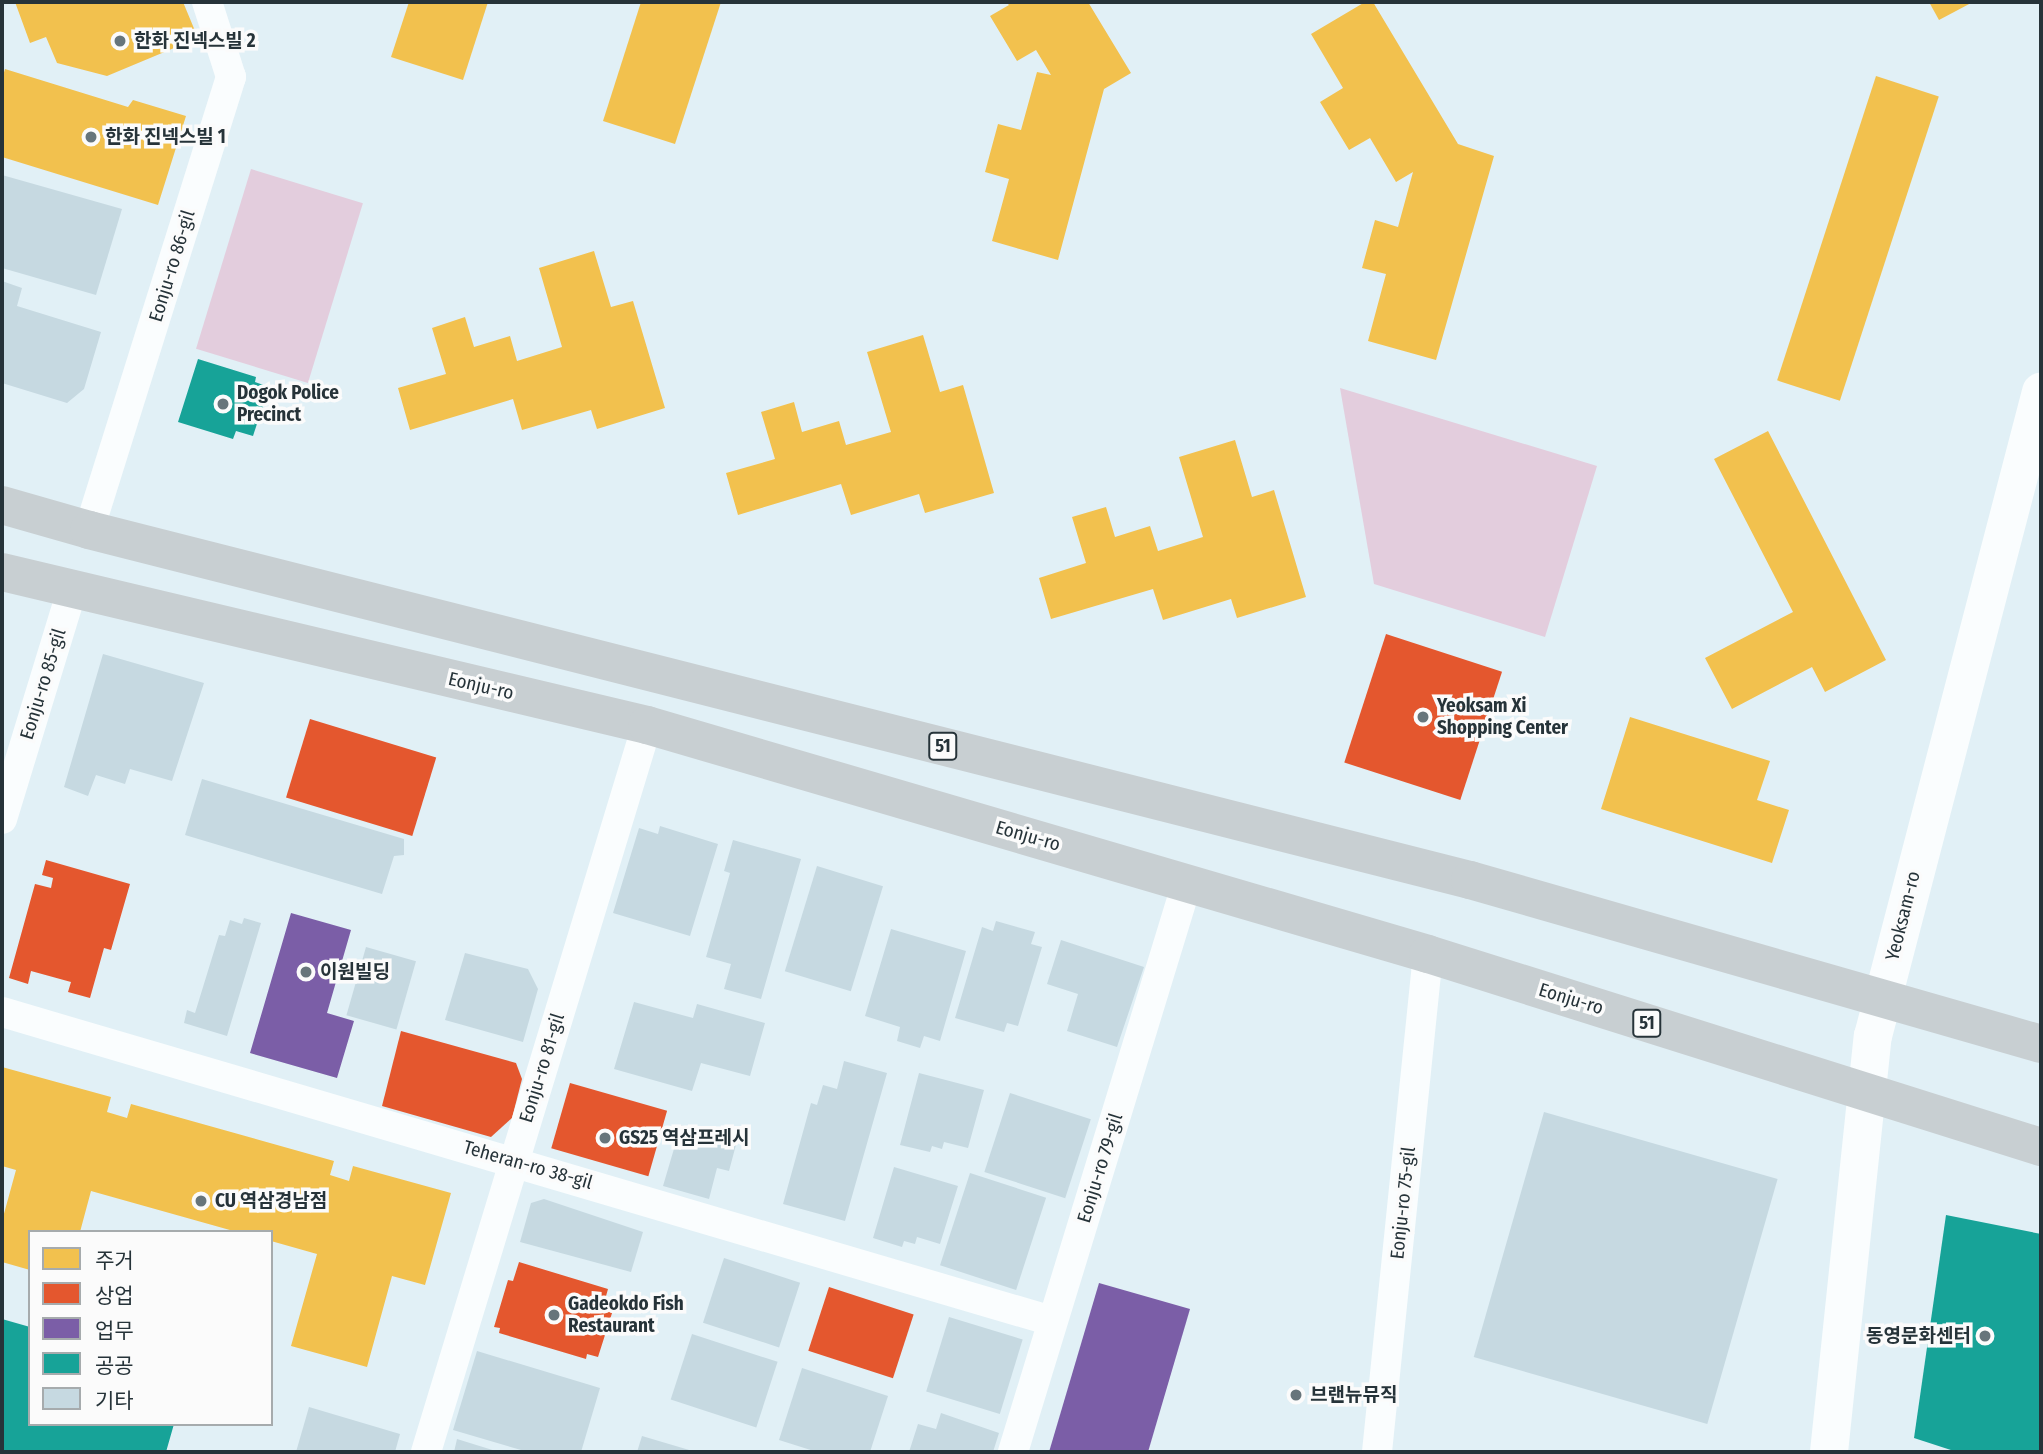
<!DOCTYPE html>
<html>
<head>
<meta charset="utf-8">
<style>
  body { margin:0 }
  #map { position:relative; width:2043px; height:1454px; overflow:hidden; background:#e1f0f6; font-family:"Fira Sans Condensed","Noto Sans KR",sans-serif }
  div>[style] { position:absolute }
  .green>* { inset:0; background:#e3cddd; transform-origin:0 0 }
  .homes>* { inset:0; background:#f2c14e; transform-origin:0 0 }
  .shops>* { inset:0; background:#e4572e; transform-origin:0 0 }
  .offices>* { inset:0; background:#7b5ea7 }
  .public>* { inset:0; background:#17a398 }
  .building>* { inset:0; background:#c6d9e1; transform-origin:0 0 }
  .minor>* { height:30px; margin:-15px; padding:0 15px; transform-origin:15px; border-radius:15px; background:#fafdfe }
  .secondary>* { height:38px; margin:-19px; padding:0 19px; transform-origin:19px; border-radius:19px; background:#fafdfe }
  .primary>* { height:38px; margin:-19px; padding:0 19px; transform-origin:19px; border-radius:19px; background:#c8cfd2 }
  .dots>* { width:19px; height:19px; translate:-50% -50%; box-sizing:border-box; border:4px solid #fbfbfb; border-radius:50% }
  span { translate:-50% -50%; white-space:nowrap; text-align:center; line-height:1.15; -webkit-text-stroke:7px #fbfbfb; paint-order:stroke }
  .shield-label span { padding:2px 5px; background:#fbfbfb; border:2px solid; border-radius:5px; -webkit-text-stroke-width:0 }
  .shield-label { font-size:18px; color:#263339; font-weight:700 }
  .poi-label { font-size:19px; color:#263339; font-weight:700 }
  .left { translate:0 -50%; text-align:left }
  .right { translate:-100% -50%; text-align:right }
  .street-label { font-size:19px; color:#263339 }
  .frame { position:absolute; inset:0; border:4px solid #263339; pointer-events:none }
  .legend { position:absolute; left:28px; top:1230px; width:245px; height:196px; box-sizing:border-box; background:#fbfbfb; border:2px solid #a6abad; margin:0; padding:9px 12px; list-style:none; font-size:21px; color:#263339 }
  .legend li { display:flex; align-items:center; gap:14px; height:35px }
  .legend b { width:35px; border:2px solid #a6abad }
</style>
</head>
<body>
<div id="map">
  <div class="green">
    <div style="left:251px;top:169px;width:117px;height:188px;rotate:17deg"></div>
    <div style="clip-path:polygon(1340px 388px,1597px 466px,1545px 637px,1374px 584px)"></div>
  </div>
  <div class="homes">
    <div style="clip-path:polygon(15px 2px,183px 2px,198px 38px,107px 76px,57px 63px,46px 37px,30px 43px)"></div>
    <div style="clip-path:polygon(409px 2px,488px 2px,463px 80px,391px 57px)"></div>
    <div style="clip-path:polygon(641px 2px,721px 2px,675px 144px,603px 121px)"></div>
    <div style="clip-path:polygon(1006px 2px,1088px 2px,1131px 73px,1104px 89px,1058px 260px,992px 241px,1009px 179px,985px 172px,998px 124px,1021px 130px,1037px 72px,1051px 75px,1036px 50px,1017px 61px,990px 16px,1009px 5px)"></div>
    <div style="clip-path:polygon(1365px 2px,1373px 2px,1458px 144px,1494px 156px,1436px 360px,1368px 341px,1386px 274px,1362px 268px,1375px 220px,1398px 227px,1413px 172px,1396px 182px,1370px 138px,1349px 150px,1320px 102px,1343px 88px,1311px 34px)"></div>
    <div style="clip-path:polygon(1929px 2px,1973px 2px,1939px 20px)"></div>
    <div style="clip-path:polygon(5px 69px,128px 107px,133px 100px,186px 116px,158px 205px,2px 157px,2px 79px)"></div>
    <div style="left:1876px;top:76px;width:66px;height:320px;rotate:18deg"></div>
    <div style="clip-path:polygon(594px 251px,611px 307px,633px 301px,665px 408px,597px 429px,591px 410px,522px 430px,513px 399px,410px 430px,398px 388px,446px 374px,432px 328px,465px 317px,474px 347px,510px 336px,517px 361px,562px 347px,539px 268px)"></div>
    <div style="clip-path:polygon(923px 335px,940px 392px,963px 385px,994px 493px,925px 513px,919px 494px,851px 515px,841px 484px,738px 515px,726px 473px,775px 459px,761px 412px,794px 402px,802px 432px,839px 421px,846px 445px,891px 432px,867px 352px)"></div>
    <div style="clip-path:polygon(1768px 431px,1886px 660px,1825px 692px,1812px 667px,1732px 709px,1705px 658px,1793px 612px,1714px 459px)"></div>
    <div style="clip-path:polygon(1235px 440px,1252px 497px,1274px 490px,1306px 597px,1237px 618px,1231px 599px,1163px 620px,1153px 589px,1051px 619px,1039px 578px,1086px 563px,1072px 517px,1106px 507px,1115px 537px,1150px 526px,1158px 551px,1203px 537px,1179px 457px)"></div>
    <div style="clip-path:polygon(1630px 717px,1770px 761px,1757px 800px,1789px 810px,1772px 863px,1601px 809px)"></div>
    <div style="clip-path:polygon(2px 1067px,111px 1097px,107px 1112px,127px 1118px,131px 1104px,334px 1161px,330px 1175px,349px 1181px,353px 1166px,451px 1193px,425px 1285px,392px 1276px,367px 1367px,291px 1346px,317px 1254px,271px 1241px,271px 1232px,237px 1232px,91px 1191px,80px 1232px,30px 1232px,30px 1270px,2px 1262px,2px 1221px,16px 1170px,2px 1166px)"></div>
  </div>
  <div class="shops">
    <div style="left:1386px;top:634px;width:122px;height:135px;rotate:18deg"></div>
    <div style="left:310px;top:719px;width:132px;height:82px;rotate:17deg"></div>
    <div style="clip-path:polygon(46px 860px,130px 884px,111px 950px,104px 948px,90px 998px,68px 992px,71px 982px,31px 971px,28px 984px,9px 978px,35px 884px,51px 888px,53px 878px,42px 875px)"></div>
    <div style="clip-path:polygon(401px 1031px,516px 1063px,522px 1079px,512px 1118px,491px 1137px,382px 1106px)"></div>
    <div style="left:570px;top:1083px;width:101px;height:68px;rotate:16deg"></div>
    <div style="clip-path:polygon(519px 1262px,608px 1289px,603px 1307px,613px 1310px,598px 1357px,587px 1354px,586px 1359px,499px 1333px,500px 1328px,494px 1327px,508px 1280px,513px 1281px)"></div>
    <div style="left:829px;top:1287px;width:89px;height:67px;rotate:18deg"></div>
  </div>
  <div class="offices">
    <div style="clip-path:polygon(291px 913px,351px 930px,327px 1013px,354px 1021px,337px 1078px,250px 1053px)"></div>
    <div style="clip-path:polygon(1099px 1283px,1190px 1309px,1148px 1452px,1049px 1452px)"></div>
  </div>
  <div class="public">
    <div style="clip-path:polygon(198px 359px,256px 377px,255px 382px,269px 387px,253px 436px,236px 431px,233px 439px,178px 422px)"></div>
    <div style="clip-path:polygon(1946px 1215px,2041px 1234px,2041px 1452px,1957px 1452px,1914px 1438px)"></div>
    <div style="clip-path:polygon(2px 1319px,30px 1327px,30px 1424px,174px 1424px,166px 1452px,2px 1452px)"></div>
  </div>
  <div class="building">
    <div style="clip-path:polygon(2px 175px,122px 209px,96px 295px,2px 268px)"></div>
    <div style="clip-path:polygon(2px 281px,22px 288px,17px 306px,101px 332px,84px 389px,67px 403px,2px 383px)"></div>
    <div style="clip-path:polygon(103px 654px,204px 683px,172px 781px,130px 769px,125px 784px,96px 775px,88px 796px,64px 787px)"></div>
    <div style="clip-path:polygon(202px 779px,404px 839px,404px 855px,394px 856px,382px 894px,185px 835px)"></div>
    <div style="clip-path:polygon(660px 826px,718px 844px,690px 936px,613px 913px,639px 828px,658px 834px)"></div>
    <div style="clip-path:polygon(733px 840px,801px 859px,761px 999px,724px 989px,731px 964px,706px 957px,730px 873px,724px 871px)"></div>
    <div style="left:817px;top:866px;width:69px;height:110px;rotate:17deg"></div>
    <div style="clip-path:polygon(244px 918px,261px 923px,227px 1036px,184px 1023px,187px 1010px,195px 1013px,219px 935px,225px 936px,230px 920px,242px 924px)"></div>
    <div style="clip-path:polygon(996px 921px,1035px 932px,1031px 944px,1042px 947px,1018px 1026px,1007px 1023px,1004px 1032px,955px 1018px,982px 927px,993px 931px)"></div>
    <div style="clip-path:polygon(891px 929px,966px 951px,940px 1041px,924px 1036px,920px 1048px,897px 1041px,900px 1027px,865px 1016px)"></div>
    <div style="clip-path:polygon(1061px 940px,1144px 967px,1117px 1047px,1067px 1031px,1078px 994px,1047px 984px)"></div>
    <div style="left:366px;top:947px;width:52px;height:71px;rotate:16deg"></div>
    <div style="clip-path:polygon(465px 953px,528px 969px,538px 989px,523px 1042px,445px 1020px)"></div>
    <div style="clip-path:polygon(634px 1002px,693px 1018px,697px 1004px,765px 1023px,750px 1076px,701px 1063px,692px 1091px,614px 1069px)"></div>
    <div style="clip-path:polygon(844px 1061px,887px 1073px,845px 1221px,783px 1204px,811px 1103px,817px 1105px,823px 1085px,837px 1089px)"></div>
    <div style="clip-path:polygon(919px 1073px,984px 1090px,968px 1148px,944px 1142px,942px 1149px,932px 1146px,930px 1152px,900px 1145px)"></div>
    <div style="left:1010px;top:1093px;width:85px;height:83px;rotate:18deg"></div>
    <div style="left:1544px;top:1112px;width:243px;height:255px;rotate:16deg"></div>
    <div style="clip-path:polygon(681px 1125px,737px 1141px,729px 1171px,717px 1168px,709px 1199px,663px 1186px)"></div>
    <div style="clip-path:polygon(894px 1167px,958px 1186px,940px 1244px,917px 1237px,915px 1244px,904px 1241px,902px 1247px,873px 1238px)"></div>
    <div style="left:970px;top:1173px;width:80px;height:97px;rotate:18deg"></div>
    <div style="clip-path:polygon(544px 1199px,643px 1232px,631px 1272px,520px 1242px,531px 1203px)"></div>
    <div style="left:724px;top:1258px;width:80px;height:68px;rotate:18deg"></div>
    <div style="left:949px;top:1317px;width:77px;height:78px;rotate:17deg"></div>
    <div style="left:692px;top:1334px;width:90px;height:69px;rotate:18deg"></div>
    <div style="clip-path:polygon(477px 1351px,600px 1388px,581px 1452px,528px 1452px,453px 1430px)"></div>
    <div style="clip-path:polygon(802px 1368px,888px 1396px,870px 1452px,817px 1452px,779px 1440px)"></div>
    <div style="clip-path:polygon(309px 1407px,400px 1434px,395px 1452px,296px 1452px)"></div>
    <div style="clip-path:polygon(941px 1413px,999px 1433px,993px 1452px,909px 1452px,918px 1424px,936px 1429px)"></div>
    <div style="clip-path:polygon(642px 1436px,696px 1452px,637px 1452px)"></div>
    <div style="clip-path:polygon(457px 1439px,499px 1452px,454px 1452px)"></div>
  </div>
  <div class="minor">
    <div style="left:89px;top:530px;width:475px;rotate:-72.6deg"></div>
    <div style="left:231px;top:77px;width:79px;rotate:-107.7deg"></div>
    <div style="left:2px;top:819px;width:239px;rotate:-73deg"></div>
    <div style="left:2px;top:1012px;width:1095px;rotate:16.4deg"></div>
    <div style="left:426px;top:1452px;width:760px;rotate:-73.09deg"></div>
    <div style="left:1013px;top:1452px;width:595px;rotate:-73deg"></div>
    <div style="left:1377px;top:1452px;width:501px;rotate:-84.15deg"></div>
  </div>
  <div class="secondary">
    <div style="left:1829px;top:1452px;width:418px;rotate:-84deg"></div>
    <div style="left:1873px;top:1036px;width:666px;rotate:-75.38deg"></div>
  </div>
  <div class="primary">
    <div style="left:2px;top:505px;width:91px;rotate:16deg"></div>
    <div style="left:89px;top:530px;width:1425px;rotate:14.22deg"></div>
    <div style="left:1470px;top:880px;width:594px;rotate:16.02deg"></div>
    <div style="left:2px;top:572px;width:663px;rotate:13.34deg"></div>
    <div style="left:647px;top:725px;width:814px;rotate:16.34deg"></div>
    <div style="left:1428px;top:954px;width:643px;rotate:17.48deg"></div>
  </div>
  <div class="dots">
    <div style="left:120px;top:41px;background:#67757b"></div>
    <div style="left:91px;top:137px;background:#67757b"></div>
    <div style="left:223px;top:404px;background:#67757b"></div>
    <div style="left:1423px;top:717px;background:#67757b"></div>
    <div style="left:306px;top:972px;background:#67757b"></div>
    <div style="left:605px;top:1138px;background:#67757b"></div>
    <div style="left:201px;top:1201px;background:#67757b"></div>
    <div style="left:554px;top:1315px;background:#67757b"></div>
    <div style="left:1985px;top:1336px;background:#67757b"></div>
    <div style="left:1296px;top:1395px;background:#67757b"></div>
  </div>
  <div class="shield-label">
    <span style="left:943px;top:746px">51</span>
    <span style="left:1647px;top:1023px">51</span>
  </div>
  <div class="poi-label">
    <span class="left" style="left:134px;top:41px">한화 진넥스빌 2</span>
    <span class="left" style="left:105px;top:137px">한화 진넥스빌 1</span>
    <span class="left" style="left:237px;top:404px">Dogok Police<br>Precinct</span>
    <span class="left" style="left:1437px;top:717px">Yeoksam Xi<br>Shopping Center</span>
    <span class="left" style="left:320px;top:972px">이원빌딩</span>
    <span class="left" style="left:619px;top:1138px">GS25 역삼프레시</span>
    <span class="left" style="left:215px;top:1201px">CU 역삼경남점</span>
    <span class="left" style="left:568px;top:1315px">Gadeokdo Fish<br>Restaurant</span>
    <span class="right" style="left:1971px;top:1336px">동영문화센터</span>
    <span class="left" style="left:1310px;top:1395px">브랜뉴뮤직</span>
  </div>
  <div class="street-label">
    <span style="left:172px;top:266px;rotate:-73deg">Eonju-ro 86-gil</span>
    <span style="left:43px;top:684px;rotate:-73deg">Eonju-ro 85-gil</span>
    <span style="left:481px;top:686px;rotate:13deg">Eonju-ro</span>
    <span style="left:1028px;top:836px;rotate:16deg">Eonju-ro</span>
    <span style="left:1903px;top:916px;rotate:-76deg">Yeoksam-ro</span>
    <span style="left:1571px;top:999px;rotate:17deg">Eonju-ro</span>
    <span style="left:542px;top:1068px;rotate:-73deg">Eonju-ro 81-gil</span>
    <span style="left:528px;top:1165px;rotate:16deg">Teheran-ro 38-gil</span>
    <span style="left:1100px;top:1168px;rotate:-73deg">Eonju-ro 79-gil</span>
    <span style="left:1403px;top:1203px;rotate:-84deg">Eonju-ro 75-gil</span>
  </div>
  <div class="frame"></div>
  <ul class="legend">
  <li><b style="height:19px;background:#f2c14e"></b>주거</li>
  <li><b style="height:19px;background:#e4572e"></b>상업</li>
  <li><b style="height:19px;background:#7b5ea7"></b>업무</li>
  <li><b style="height:19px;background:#17a398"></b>공공</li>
  <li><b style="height:19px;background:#c6d9e1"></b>기타</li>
  </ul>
</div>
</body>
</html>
